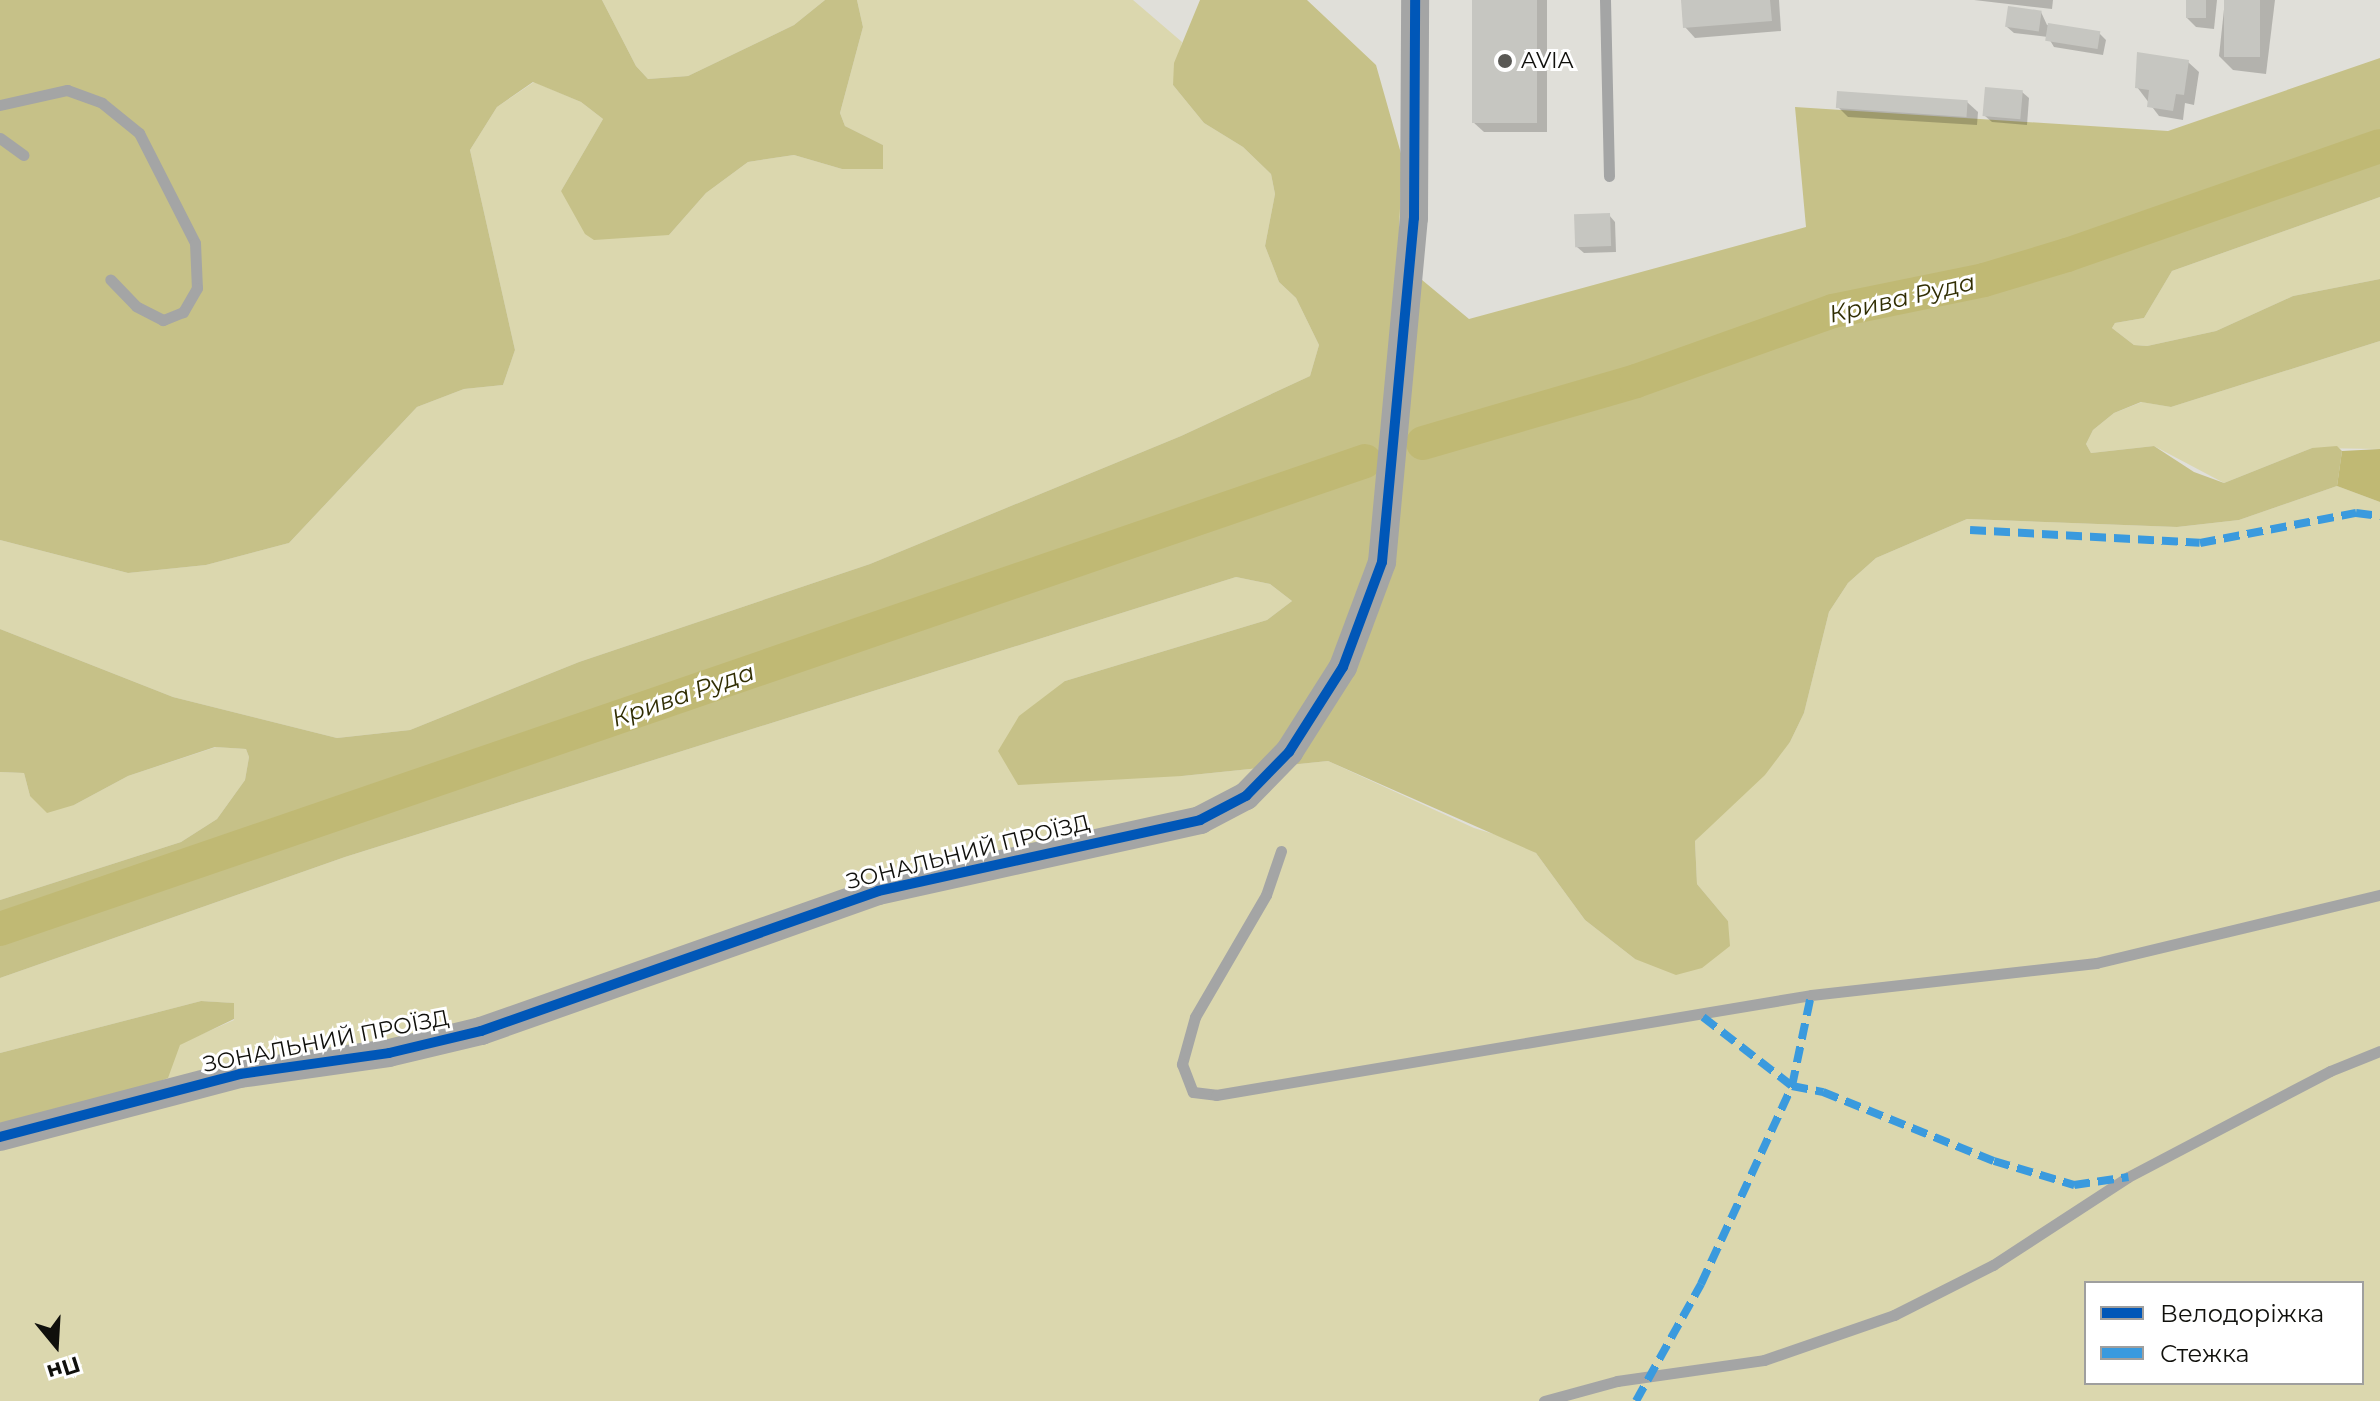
<!DOCTYPE html>
<html>
<head>
<meta charset="utf-8">
<style>
  body { margin:0 }
  #map { position:relative; width:2380px; height:1401px; overflow:hidden; background:#e0dfd9; font-family:Montserrat,sans-serif }
  div>[style] { position:absolute }
  .green>* { inset:0; background:#dbd7ae }
  .forest>* { inset:0; background:#c6c188 }
  .water>* { inset:0; background:#c0b974 }
  .shadow>* { inset:0; background:#0003 }
  .river>* { height:34px; margin:-17px; padding:0 17px; transform-origin:17px; border-radius:17px; background:#c0b974 }
  .building>* { inset:0; background:#c6c6c1; transform-origin:0 0 }
  .service>* { height:11px; margin:-5.5px; padding:0 5.5px; transform-origin:5.5px; border-radius:5.5px; background:#a4a5a5 }
  .tertiary>* { height:28px; margin:-14px; padding:0 14px; transform-origin:14px; border-radius:14px; background:#a4a5a5 }
  .quiet>* { height:8px; margin-top:-4px; transform-origin:0; background:repeating-linear-gradient(90deg,#3a9ade 0 16px,transparent 0 24px) }
  .cycleway>* { height:10px; margin:-5px; padding:0 5px; transform-origin:5px; border-radius:5px; background:#0057b8 }
  .dots>* { width:22px; height:22px; translate:-50% -50%; box-sizing:border-box; border:4px solid #fff; border-radius:50% }
  span { translate:-50% -50%; white-space:nowrap; text-align:center; line-height:1.15; -webkit-text-stroke:6px #fff; paint-order:stroke }
  .poi-label { font-size:22px; color:#10100c }
  .left { translate:0 -50%; text-align:left }
  .street-label { font-size:22px; color:#10100c }
  .water-label { font-size:24px; color:#312e03; font-style:italic }
  .legend { position:absolute; left:2084px; top:1281px; width:280px; height:104px; box-sizing:border-box; background:#fff; border:2px solid #9f9f9e; margin:0; padding:10px 14px; list-style:none; font-size:24px; color:#10100c }
  .legend li { display:flex; align-items:center; gap:16px; height:40px }
  .legend b { width:40px; border:2px solid #9f9f9e }
  .north { position:absolute; left:16px; top:1305px; width:80px; height:80px; -webkit-text-stroke:6px #fff; paint-order:stroke; rotate:162deg; font-size:22px; font-weight:700; line-height:32px; text-align:center; color:#10100c }
  .north::after { content:''; display:block; margin:auto; width:28px; height:36px; background:#10100c; clip-path:polygon(50% 0,100% 100%,50% 72%,0 100%) }
</style>
</head>
<body>
<div id="map">
  <div class="green">
    <div style="clip-path:polygon(602px 0,825px 0,794px 25px,688px 76px,648px 79px,636px 66px)"></div>
    <div style="clip-path:polygon(857px 0,1133px 0,1182px 42px,1173px 85px,1204px 123px,1243px 147px,1271px 174px,1275px 194px,1265px 246px,1279px 282px,1296px 298px,1319px 345px,1310px 376px,1181px 436px,870px 564px,579px 662px,410px 730px,337px 738px,173px 697px,0 629px,0 540px,128px 573px,206px 565px,289px 543px,417px 407px,464px 389px,503px 385px,515px 350px,470px 150px,497px 107px,534px 82px,581px 102px,603px 119px,561px 191px,669px 235px,706px 193px,748px 162px,794px 155px,842px 169px,883px 145px,845px 126px,840px 113px,863px 27px)"></div>
    <div style="clip-path:polygon(2380px 197px,2380px 279px,2293px 296px,2216px 331px,2147px 346px,2134px 345px,2112px 328px,2115px 323px,2144px 318px,2172px 271px)"></div>
    <div style="clip-path:polygon(2380px 341px,2380px 449px,2312px 448px,2224px 483px,2154px 446px,2091px 453px,2086px 444px,2093px 430px,2114px 413px,2142px 402px,2171px 407px)"></div>
    <div style="clip-path:polygon(evenodd,2337px 486px,2380px 502px,2380px 1401px,0 1401px,0 1123px,234px 1020px,233px 1003px,201px 1001px,0 1053px,0 978px,345px 857px,1236px 577px,1270px 584px,1292px 601px,1267px 620px,1065px 681px,1182px 776px,1328px 761px,1474px 828px,1513px 840px,1536px 853px,1585px 920px,1635px 959px,1728px 921px,1697px 884px,1695px 841px,1790px 742px,1804px 713px,1829px 612px,1848px 583px,1876px 558px,1967px 519px,2177px 527px,2239px 520px,2337px 486px,2086px 1283px,2362px 1283px,2362px 1383px,2086px 1383px,2086px 1283px)"></div>
    <div style="clip-path:polygon(216px 747px,246px 749px,249px 757px,245px 780px,217px 819px,181px 842px,0 900px,0 772px,24px 773px,30px 796px,74px 805px,128px 776px)"></div>
  </div>
  <div class="forest">
    <div style="clip-path:polygon(0 0,602px 0,636px 66px,648px 79px,688px 76px,794px 25px,825px 0,857px 0,863px 27px,840px 113px,845px 126px,883px 145px,883px 169px,842px 169px,794px 155px,748px 162px,706px 193px,669px 235px,594px 240px,585px 234px,561px 191px,603px 119px,581px 102px,533px 82px,497px 107px,470px 150px,515px 350px,503px 385px,464px 389px,417px 407px,289px 543px,206px 565px,128px 573px,0 540px)"></div>
    <div style="clip-path:polygon(1200px 0,1307px 0,1376px 65px,1402px 157px,1398px 260px,1469px 319px,1806px 227px,1795px 107px,2168px 131px,2380px 58px,2380px 197px,2172px 271px,2144px 318px,2115px 323px,2112px 328px,2134px 345px,2147px 346px,2216px 331px,2293px 296px,2380px 279px,2380px 341px,2171px 407px,2141px 402px,2114px 413px,2093px 430px,2086px 444px,2091px 453px,2154px 446px,2194px 472px,2224px 483px,2312px 448px,2337px 446px,2342px 451px,2337px 486px,2239px 520px,2177px 527px,1967px 519px,1876px 558px,1848px 583px,1829px 612px,1804px 713px,1790px 742px,1765px 775px,1695px 841px,1697px 884px,1728px 921px,1730px 946px,1702px 968px,1676px 975px,1635px 959px,1585px 920px,1536px 853px,1328px 761px,1182px 776px,1018px 785px,998px 751px,1019px 716px,1065px 681px,1267px 620px,1292px 601px,1270px 584px,1236px 577px,345px 857px,0 978px,0 900px,181px 842px,217px 819px,245px 780px,249px 757px,246px 749px,215px 747px,128px 776px,74px 805px,47px 813px,30px 796px,24px 773px,0 772px,0 629px,173px 697px,337px 738px,410px 730px,579px 662px,870px 564px,1181px 436px,1310px 376px,1319px 345px,1296px 298px,1279px 282px,1265px 246px,1275px 194px,1271px 174px,1243px 147px,1204px 123px,1173px 85px,1174px 63px)"></div>
    <div style="clip-path:polygon(201px 1001px,234px 1003px,234px 1019px,180px 1045px,168px 1078px,83px 1110px,0 1123px,0 1053px)"></div>
  </div>
  <div class="water">
    <div style="clip-path:polygon(2380px 449px,2380px 502px,2337px 486px,2342px 451px)"></div>
  </div>
  <div class="shadow">
    <div style="clip-path:polygon(1474px 0,1547px 0,1547px 132px,1484px 132px,1473px 122px)"></div>
    <div style="clip-path:polygon(1683px 0,1779px 0,1781px 31px,1695px 38px,1685px 27px)"></div>
    <div style="clip-path:polygon(1974px 0,2053px 0,2052px 9px)"></div>
    <div style="clip-path:polygon(2188px 0,2217px 0,2214px 29px,2196px 27px,2186px 17px)"></div>
    <div style="clip-path:polygon(2225px 0,2275px 0,2266px 74px,2233px 70px,2219px 56px)"></div>
    <div style="clip-path:polygon(2041px 12px,2047px 25px,2099px 33px,2106px 40px,2103px 55px,2054px 47px,2048px 37px,2014px 33px,2007px 27px)"></div>
    <div style="clip-path:polygon(2188px 62px,2199px 72px,2194px 105px,2185px 103px,2183px 120px,2159px 116px,2137px 87px)"></div>
    <div style="clip-path:polygon(2022px 92px,2029px 98px,2027px 125px,1992px 122px,1985px 116px)"></div>
    <div style="clip-path:polygon(1967px 102px,1978px 112px,1977px 125px,1848px 117px,1838px 107px)"></div>
    <div style="clip-path:polygon(1609px 215px,1615px 222px,1616px 252px,1584px 253px,1577px 247px)"></div>
  </div>
  <div class="river">
    <div style="left:1423px;top:443px;width:222px;rotate:-16.2deg"></div>
    <div style="left:1636px;top:381px;width:209px;rotate:-19.6deg"></div>
    <div style="left:1833px;top:311px;width:154px;rotate:-11.6deg"></div>
    <div style="left:1984px;top:280px;width:87px;rotate:-16.8deg"></div>
    <div style="left:2067px;top:255px;width:331px;rotate:-19.2deg"></div>
    <div style="left:0;top:929px;width:1443px;rotate:-18.92deg"></div>
  </div>
  <div class="building">
    <div style="left:1472px;top:0;width:65px;height:123px"></div>
    <div style="clip-path:polygon(1681px 0,1770px 0,1772px 21px,1683px 28px)"></div>
    <div style="left:2186px;top:0;width:20px;height:18px"></div>
    <div style="left:2224px;top:0;width:36px;height:57px"></div>
    <div style="left:2008px;top:6px;width:34px;height:21px;rotate:8deg"></div>
    <div style="left:2048px;top:23px;width:53px;height:18px;rotate:9deg"></div>
    <div style="clip-path:polygon(2137px 52px,2189px 60px,2184px 95px,2176px 94px,2173px 111px,2147px 107px,2149px 90px,2135px 88px)"></div>
    <div style="left:1985px;top:87px;width:38px;height:29px;rotate:5deg"></div>
    <div style="left:1837px;top:91px;width:131px;height:17px;rotate:4deg"></div>
    <div style="left:1610px;top:213px;width:33px;height:36px;rotate:88deg"></div>
  </div>
  <div class="service">
    <div style="left:1605px;top:0;width:176px;rotate:88.7deg"></div>
    <div style="left:0;top:105px;width:69px;rotate:-12.6deg"></div>
    <div style="left:67px;top:90px;width:37px;rotate:20deg"></div>
    <div style="left:102px;top:103px;width:48px;rotate:39deg"></div>
    <div style="left:139px;top:133px;width:123px;rotate:63deg"></div>
    <div style="left:195px;top:243px;width:45px;rotate:87.5deg"></div>
    <div style="left:197px;top:288px;width:28px;rotate:120deg"></div>
    <div style="left:183px;top:312px;width:22px;rotate:158deg"></div>
    <div style="left:163px;top:320px;width:30px;rotate:-153deg"></div>
    <div style="left:136px;top:306px;width:37px;rotate:-134deg"></div>
    <div style="left:0;top:138px;width:29px;rotate:36deg"></div>
    <div style="left:1281px;top:851px;width:46px;rotate:108.8deg"></div>
    <div style="left:1266px;top:895px;width:141px;rotate:120.2deg"></div>
    <div style="left:1195px;top:1017px;width:49px;rotate:105.5deg"></div>
    <div style="left:1182px;top:1064px;width:30px;rotate:69deg"></div>
    <div style="left:1193px;top:1092px;width:23px;rotate:7deg"></div>
    <div style="left:1216px;top:1095px;width:603px;rotate:-9.54deg"></div>
    <div style="left:1811px;top:995px;width:287px;rotate:-6.4deg"></div>
    <div style="left:2096px;top:963px;width:292px;rotate:-13.5deg"></div>
    <div style="left:1544px;top:1401px;width:76px;rotate:-15.3deg"></div>
    <div style="left:1617px;top:1381px;width:148px;rotate:-8.1deg"></div>
    <div style="left:1764px;top:1360px;width:138px;rotate:-19.1deg"></div>
    <div style="left:1894px;top:1315px;width:111px;rotate:-26.8deg"></div>
    <div style="left:1993px;top:1265px;width:161px;rotate:-33.1deg"></div>
    <div style="left:2128px;top:1177px;width:228px;rotate:-27.7deg"></div>
    <div style="left:2330px;top:1071px;width:54px;rotate:-21.8deg"></div>
  </div>
  <div class="tertiary">
    <div style="left:0;top:1137px;width:248px;rotate:-14.7deg"></div>
    <div style="left:240px;top:1074px;width:150px;rotate:-8deg"></div>
    <div style="left:389px;top:1053px;width:95px;rotate:-13.4deg"></div>
    <div style="left:481px;top:1031px;width:421px;rotate:-19.4deg"></div>
    <div style="left:878px;top:891px;width:330px;rotate:-12.4deg"></div>
    <div style="left:1200px;top:820px;width:52px;rotate:-27.6deg"></div>
    <div style="left:1246px;top:796px;width:62px;rotate:-45.7deg"></div>
    <div style="left:1289px;top:752px;width:101px;rotate:-57.6deg"></div>
    <div style="left:1343px;top:667px;width:112px;rotate:-69.6deg"></div>
    <div style="left:1382px;top:562px;width:345px;rotate:-84.7deg"></div>
    <div style="left:1414px;top:218px;width:218px;rotate:-89.7deg"></div>
  </div>
  <div class="quiet">
    <div style="left:1970px;top:530px;width:230px;rotate:3.2deg"></div>
    <div style="left:2200px;top:543px;width:159px;rotate:-10.9deg"></div>
    <div style="left:2356px;top:513px;width:24px;rotate:7deg"></div>
    <div style="left:1703px;top:1017px;width:113px;rotate:37.8deg"></div>
    <div style="left:1792px;top:1086px;width:32px;rotate:11deg"></div>
    <div style="left:1823px;top:1092px;width:184px;rotate:22deg"></div>
    <div style="left:1994px;top:1161px;width:84px;rotate:16.7deg"></div>
    <div style="left:2074px;top:1185px;width:55px;rotate:-8.4deg"></div>
    <div style="left:1636px;top:1401px;width:134px;rotate:-60.9deg"></div>
    <div style="left:1701px;top:1284px;width:218px;rotate:-65.3deg"></div>
    <div style="left:1792px;top:1086px;width:93px;rotate:-78.2deg"></div>
  </div>
  <div class="cycleway">
    <div style="left:0;top:1137px;width:248px;rotate:-14.7deg"></div>
    <div style="left:240px;top:1074px;width:150px;rotate:-8deg"></div>
    <div style="left:389px;top:1053px;width:95px;rotate:-13.4deg"></div>
    <div style="left:481px;top:1031px;width:421px;rotate:-19.4deg"></div>
    <div style="left:878px;top:891px;width:330px;rotate:-12.4deg"></div>
    <div style="left:1200px;top:820px;width:52px;rotate:-27.6deg"></div>
    <div style="left:1246px;top:796px;width:62px;rotate:-45.7deg"></div>
    <div style="left:1289px;top:752px;width:101px;rotate:-57.6deg"></div>
    <div style="left:1343px;top:667px;width:112px;rotate:-69.6deg"></div>
    <div style="left:1382px;top:562px;width:345px;rotate:-84.7deg"></div>
    <div style="left:1414px;top:218px;width:218px;rotate:-89.7deg"></div>
  </div>
  <div class="dots">
    <div style="left:1505px;top:61px;background:#595854"></div>
  </div>
  <div class="poi-label">
    <span class="left" style="left:1521px;top:61px">AVIA</span>
  </div>
  <div class="street-label">
    <span style="left:968px;top:852px;rotate:-14deg">ЗОНАЛЬНИЙ ПРОЇЗД</span>
    <span style="left:326px;top:1041px;rotate:-11deg">ЗОНАЛЬНИЙ ПРОЇЗД</span>
  </div>
  <div class="water-label">
    <span style="left:1902px;top:298px;rotate:-13deg">Крива Руда</span>
    <span style="left:683px;top:695px;rotate:-19deg">Крива Руда</span>
  </div>
  <ul class="legend">
  <li><b style="height:10px;background:#0057b8"></b>Велодоріжка</li>
  <li><b style="height:10px;background:#3a9ade"></b>Стежка</li>
  </ul>
  <div class="north">Пн</div>
</div>
</body>
</html>
